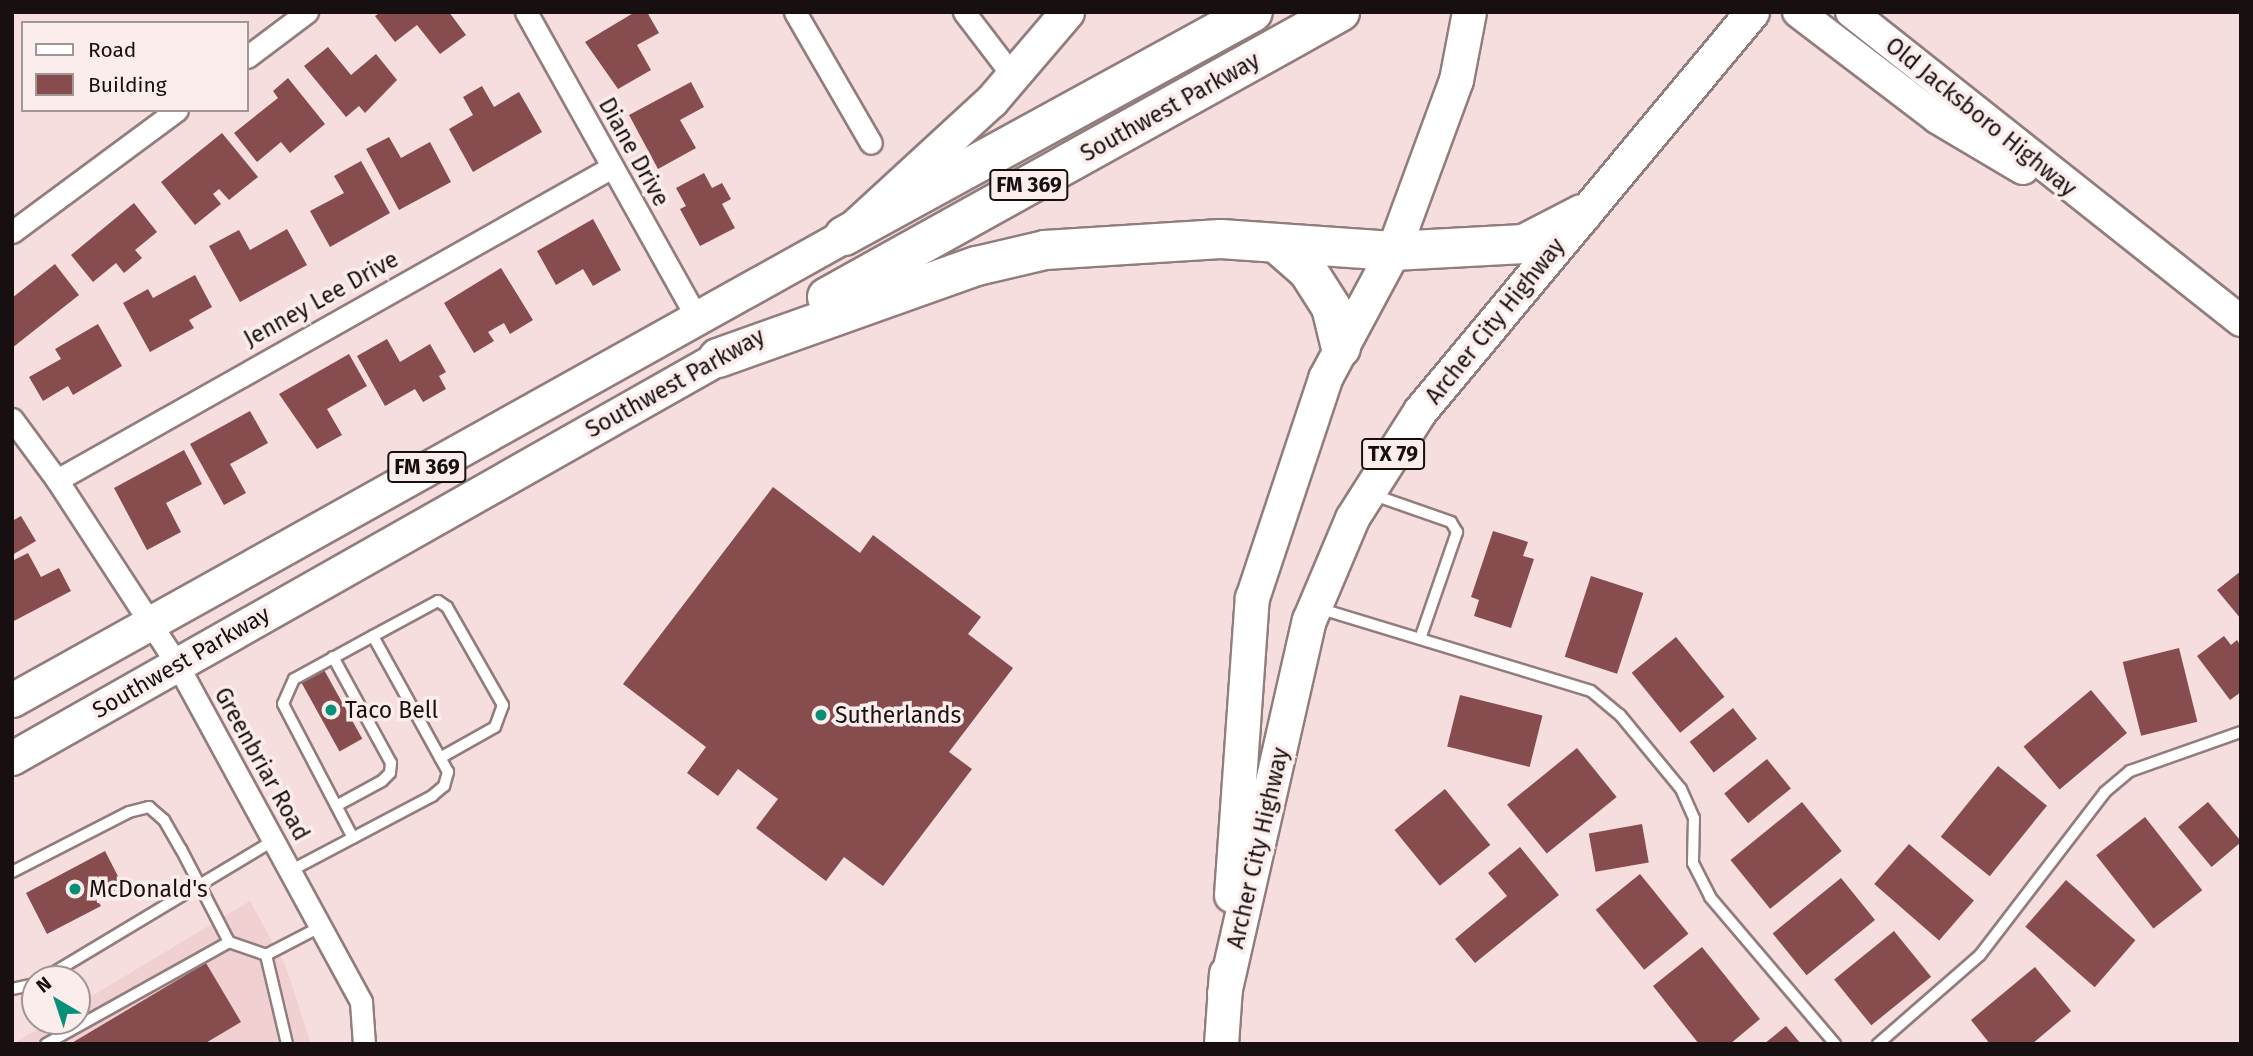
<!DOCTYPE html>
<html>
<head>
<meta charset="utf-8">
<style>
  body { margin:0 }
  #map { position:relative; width:2253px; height:1056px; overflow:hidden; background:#f5dedd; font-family:"Fira Sans",sans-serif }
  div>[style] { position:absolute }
  .built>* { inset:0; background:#f0d0d0 }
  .building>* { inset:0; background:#864c4e; transform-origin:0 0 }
  .roads { filter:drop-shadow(2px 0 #927d7d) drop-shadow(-2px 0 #927d7d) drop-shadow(0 2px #927d7d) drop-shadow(0 -2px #927d7d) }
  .lane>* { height:10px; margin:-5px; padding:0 5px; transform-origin:5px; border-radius:5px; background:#fff }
  .street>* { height:21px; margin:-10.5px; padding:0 10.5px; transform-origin:10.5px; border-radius:10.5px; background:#fff }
  .secondary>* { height:30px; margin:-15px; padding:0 15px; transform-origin:15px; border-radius:15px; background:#fff }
  .primary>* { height:33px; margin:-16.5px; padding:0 16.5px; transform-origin:16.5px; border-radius:16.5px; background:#fff }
  .highway>* { height:38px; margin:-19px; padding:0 19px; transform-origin:19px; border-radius:19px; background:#fff }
  .dots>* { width:19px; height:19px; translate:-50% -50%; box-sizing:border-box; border:4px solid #fceded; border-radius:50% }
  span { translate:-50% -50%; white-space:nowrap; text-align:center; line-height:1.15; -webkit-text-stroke:7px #fceded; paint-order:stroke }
  .shield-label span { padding:2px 5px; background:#fceded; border:2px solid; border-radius:5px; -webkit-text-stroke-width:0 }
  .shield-label { font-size:21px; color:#181010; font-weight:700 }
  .street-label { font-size:23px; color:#181010 }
  .poi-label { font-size:23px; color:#181010 }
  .left { translate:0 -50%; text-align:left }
  .frame { position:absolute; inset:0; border:14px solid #181010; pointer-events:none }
  .legend { position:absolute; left:21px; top:21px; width:228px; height:91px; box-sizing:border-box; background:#fceded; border:2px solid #a19595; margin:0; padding:9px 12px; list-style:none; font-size:21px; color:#181010 }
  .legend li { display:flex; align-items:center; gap:14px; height:35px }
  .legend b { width:35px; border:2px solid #a19595 }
  .north { position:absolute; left:21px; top:965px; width:70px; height:70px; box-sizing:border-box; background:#fceded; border:2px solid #a19595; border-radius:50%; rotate:321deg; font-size:19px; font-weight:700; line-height:28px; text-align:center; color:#181010 }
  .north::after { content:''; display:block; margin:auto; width:24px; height:32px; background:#088f77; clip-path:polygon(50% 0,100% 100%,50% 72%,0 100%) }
</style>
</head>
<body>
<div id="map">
  <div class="built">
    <div style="clip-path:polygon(250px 901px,286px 967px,311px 1044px,13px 1044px,51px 1021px,77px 1021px,77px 1005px)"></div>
  </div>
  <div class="building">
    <div style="clip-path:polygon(381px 12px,449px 12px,466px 35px,440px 54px,417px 25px,395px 42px,375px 16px)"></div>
    <div style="clip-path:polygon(635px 12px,647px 12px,659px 33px,637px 45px,651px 70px,618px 89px,585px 42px)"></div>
    <div style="clip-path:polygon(328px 47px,351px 75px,376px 54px,397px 80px,365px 113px,359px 106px,346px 117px,304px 66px)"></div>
    <div style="clip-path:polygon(288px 78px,325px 124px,290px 153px,281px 142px,257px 162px,234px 133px,278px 98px,273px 91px)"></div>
    <div style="clip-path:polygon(691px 82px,704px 107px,680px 120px,696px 148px,658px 169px,629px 115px)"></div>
    <div style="clip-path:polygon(482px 86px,494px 107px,519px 92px,542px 132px,473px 172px,449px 129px,473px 115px,463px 97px)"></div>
    <div style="clip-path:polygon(222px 133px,258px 177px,229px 200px,219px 189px,213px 194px,221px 204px,195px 225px,161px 182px)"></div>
    <div style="clip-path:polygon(389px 137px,401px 158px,430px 142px,451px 182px,399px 210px,366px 149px)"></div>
    <div style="clip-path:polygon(361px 161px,390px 213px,330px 247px,310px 211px,344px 193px,334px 176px)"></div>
    <div style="clip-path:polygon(704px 173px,712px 188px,722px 183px,731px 199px,722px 204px,735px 228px,700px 246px,680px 209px,686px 206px,676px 188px)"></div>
    <div style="clip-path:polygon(134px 203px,157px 232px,135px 250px,142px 258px,124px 273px,116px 263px,93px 282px,71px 255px)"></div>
    <div style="clip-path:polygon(593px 219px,621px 270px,593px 286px,583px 269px,556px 285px,537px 251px)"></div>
    <div style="clip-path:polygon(287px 229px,307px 265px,240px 302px,209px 246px,239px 230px,250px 250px)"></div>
    <div style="clip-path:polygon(55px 264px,79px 295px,12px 348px,12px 298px)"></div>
    <div style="clip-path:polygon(501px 268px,533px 320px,510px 334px,504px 323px,488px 332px,494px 341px,474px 353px,444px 303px)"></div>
    <div style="clip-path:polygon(195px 275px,212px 307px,189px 320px,194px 328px,150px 352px,123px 303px,148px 289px,153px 298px)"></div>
    <div style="clip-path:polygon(98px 324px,122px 366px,73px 395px,68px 386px,43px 401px,29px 377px,61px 359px,55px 349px)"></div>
    <div style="clip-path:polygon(387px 339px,400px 362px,430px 344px,446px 372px,439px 376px,446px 389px,423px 402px,415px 389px,385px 406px,357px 356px)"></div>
    <div style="clip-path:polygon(349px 354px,367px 386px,327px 409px,342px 435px,317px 449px,279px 394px)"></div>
    <div style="clip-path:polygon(250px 411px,268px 443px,230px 464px,246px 493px,224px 505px,190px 444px)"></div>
    <div style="clip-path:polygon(184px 450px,202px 484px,166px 503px,181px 532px,147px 550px,114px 488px)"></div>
    <div style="clip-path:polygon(773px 487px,860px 553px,873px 535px,981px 617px,968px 634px,1013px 668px,949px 752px,972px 769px,883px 886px,844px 857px,826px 881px,756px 828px,778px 799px,738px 769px,718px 796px,687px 773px,706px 747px,623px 684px)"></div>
    <div style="clip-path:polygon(21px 516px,36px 541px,12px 555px,12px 521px)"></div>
    <div style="clip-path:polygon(1493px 531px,1528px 542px,1523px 556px,1534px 559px,1511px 628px,1474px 616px,1479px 600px,1471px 597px)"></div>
    <div style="clip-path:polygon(28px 553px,41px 577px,59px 568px,71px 591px,12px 622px,12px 561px)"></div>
    <div style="clip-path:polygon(2241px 571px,2241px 619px,2217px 590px)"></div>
    <div style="left:1591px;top:576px;width:55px;height:85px;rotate:18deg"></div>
    <div style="clip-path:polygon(2224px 636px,2231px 645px,2237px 640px,2241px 646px,2241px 692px,2230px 700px,2197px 656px)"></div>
    <div style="left:1676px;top:637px;width:77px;height:57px;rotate:51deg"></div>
    <div style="left:2179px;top:648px;width:76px;height:58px;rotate:76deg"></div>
    <div style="left:323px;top:668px;width:81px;height:26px;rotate:61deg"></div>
    <div style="left:2091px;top:690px;width:56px;height:88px;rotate:50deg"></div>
    <div style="left:1460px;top:695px;width:85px;height:53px;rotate:14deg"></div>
    <div style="left:1733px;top:708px;width:39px;height:55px;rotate:52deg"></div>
    <div style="left:1577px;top:748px;width:63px;height:90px;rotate:51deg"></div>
    <div style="left:1767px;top:759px;width:38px;height:55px;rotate:51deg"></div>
    <div style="left:1998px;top:766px;width:63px;height:91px;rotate:39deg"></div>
    <div style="left:1445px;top:789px;width:72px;height:65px;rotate:51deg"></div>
    <div style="left:1802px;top:802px;width:63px;height:92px;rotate:51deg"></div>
    <div style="left:2208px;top:802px;width:52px;height:39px;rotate:50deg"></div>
    <div style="left:2145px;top:817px;width:93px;height:62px;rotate:52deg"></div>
    <div style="left:1642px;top:824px;width:39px;height:54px;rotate:80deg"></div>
    <div style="left:1909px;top:844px;width:86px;height:53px;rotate:41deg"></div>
    <div style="clip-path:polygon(1520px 847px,1559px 895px,1475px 963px,1455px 939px,1507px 896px,1488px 873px)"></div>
    <div style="clip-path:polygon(105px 851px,123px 886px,97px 900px,101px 906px,47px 934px,26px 893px)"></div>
    <div style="left:1640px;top:874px;width:77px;height:57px;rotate:51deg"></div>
    <div style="left:1841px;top:878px;width:54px;height:88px;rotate:51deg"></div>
    <div style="left:2066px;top:880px;width:92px;height:62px;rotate:41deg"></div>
    <div style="left:1894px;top:931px;width:59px;height:77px;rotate:51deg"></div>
    <div style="clip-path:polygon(1702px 947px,1760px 1019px,1730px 1044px,1699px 1044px,1653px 986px)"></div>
    <div style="clip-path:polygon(206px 963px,241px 1022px,204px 1044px,70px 1044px)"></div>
    <div style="clip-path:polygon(2035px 967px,2071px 1011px,2032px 1044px,1990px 1044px,1971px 1020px)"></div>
    <div style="clip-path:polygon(1786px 1026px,1801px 1044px,1764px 1044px)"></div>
  </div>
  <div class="roads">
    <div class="lane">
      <div style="left:1371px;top:494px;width:85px;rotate:19.3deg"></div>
      <div style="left:1451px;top:522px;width:12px;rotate:59deg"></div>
      <div style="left:1457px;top:532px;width:113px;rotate:109.1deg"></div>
      <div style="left:1318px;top:608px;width:285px;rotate:16.9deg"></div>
      <div style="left:1591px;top:691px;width:38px;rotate:40deg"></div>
      <div style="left:1620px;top:715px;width:96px;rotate:50.5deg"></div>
      <div style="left:1681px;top:789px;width:32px;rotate:66deg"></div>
      <div style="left:1694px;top:818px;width:45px;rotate:91.3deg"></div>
      <div style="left:1693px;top:863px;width:38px;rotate:63deg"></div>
      <div style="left:1710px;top:897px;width:193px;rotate:49.6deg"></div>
      <div style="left:373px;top:636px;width:74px;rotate:-28.3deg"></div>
      <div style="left:438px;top:601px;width:11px;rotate:34deg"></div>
      <div style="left:447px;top:607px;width:113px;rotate:60.3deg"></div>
      <div style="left:503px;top:705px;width:23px;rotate:110deg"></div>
      <div style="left:495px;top:727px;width:63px;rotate:150.6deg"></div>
      <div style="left:333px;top:657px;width:121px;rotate:61.3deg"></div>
      <div style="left:391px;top:763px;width:10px;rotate:96deg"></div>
      <div style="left:390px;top:773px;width:11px;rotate:135deg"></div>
      <div style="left:382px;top:781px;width:52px;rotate:151.5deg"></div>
      <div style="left:290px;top:871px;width:161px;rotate:-27.8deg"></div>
      <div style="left:432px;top:796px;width:16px;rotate:-40deg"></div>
      <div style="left:444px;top:786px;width:15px;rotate:-74deg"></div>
      <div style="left:448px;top:772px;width:155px;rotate:-118.9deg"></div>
      <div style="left:373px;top:636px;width:90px;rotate:151.4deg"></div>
      <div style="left:294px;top:679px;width:27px;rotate:114deg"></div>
      <div style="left:283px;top:704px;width:151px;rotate:62.4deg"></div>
      <div style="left:12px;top:872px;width:131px;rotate:-27.1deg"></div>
      <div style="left:129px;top:812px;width:21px;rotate:-14deg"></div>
      <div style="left:149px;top:807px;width:20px;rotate:41deg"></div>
      <div style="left:164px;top:820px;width:34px;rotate:60deg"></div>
      <div style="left:181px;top:849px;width:105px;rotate:62.7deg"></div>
      <div style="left:229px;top:942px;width:39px;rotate:19deg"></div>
      <div style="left:266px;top:955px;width:61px;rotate:-27.4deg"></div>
      <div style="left:266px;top:955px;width:91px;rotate:76.7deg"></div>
      <div style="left:43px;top:979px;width:268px;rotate:-31deg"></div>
      <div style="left:12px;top:989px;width:24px;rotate:-12deg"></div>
      <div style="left:46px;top:1044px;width:210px;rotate:-29.1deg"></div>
      <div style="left:1878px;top:1044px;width:135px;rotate:-41.1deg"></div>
      <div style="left:1980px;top:955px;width:205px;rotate:-52.5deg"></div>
      <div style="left:2105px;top:792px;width:33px;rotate:-40deg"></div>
      <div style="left:2130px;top:771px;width:118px;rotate:-19.4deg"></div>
    </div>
    <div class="street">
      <div style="left:526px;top:12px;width:351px;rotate:60.8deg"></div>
      <div style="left:795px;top:12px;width:151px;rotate:59.9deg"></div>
      <div style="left:964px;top:12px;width:81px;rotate:52.6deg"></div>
      <div style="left:247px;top:57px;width:75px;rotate:-36.9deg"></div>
      <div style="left:12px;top:232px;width:205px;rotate:-36.5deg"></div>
      <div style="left:12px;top:419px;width:76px;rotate:53.6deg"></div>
      <div style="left:57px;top:480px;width:220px;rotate:56.9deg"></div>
      <div style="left:177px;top:664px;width:385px;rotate:61.4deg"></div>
      <div style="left:361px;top:1002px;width:42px;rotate:85.9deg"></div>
      <div style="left:57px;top:480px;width:637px;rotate:-29.42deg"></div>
    </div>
    <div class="secondary">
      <div style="left:1798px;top:12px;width:175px;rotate:37.3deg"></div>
      <div style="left:1937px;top:118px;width:100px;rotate:30.7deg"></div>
      <div style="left:1851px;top:12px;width:498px;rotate:38.4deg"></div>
    </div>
    <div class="primary">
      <div style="left:12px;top:700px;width:953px;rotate:-29.15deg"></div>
      <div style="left:844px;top:236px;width:200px;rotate:-42.6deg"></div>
      <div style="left:991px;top:101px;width:117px;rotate:-49.5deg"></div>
      <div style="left:12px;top:758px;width:811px;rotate:-29.53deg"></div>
      <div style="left:1231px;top:895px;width:298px;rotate:-86deg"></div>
      <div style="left:1252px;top:598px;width:232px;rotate:-71.6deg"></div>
      <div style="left:1325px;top:378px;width:144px;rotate:-61.8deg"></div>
      <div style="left:1393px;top:251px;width:182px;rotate:-69.8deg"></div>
      <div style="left:1456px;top:80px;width:69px;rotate:-79.2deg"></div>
      <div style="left:1224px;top:993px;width:383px;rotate:-77.2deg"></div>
      <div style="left:1309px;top:620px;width:111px;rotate:-67.1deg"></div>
      <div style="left:1352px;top:518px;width:127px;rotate:-57.6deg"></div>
      <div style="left:1420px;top:411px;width:519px;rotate:-50.24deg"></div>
      <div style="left:1221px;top:1044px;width:71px;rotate:-86deg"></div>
    </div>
    <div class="highway">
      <div style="left:844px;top:236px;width:466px;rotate:-28.7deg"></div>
      <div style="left:1276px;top:243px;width:43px;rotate:41.2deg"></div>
      <div style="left:1308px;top:271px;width:43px;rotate:57.4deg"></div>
      <div style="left:1331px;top:307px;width:42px;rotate:76.3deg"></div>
      <div style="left:827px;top:297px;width:587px;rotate:-29.05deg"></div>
      <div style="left:718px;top:358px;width:275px;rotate:-19.6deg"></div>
      <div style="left:977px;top:266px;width:70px;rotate:-13.2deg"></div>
      <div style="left:1045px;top:250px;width:176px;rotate:-3.6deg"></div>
      <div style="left:1221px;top:239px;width:172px;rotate:4deg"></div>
      <div style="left:1393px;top:251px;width:131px;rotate:-3.1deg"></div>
      <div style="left:1524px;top:244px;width:65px;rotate:-27.3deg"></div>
    </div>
  </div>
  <div class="dots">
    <div style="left:331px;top:710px;background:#088f77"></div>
    <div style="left:821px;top:715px;background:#088f77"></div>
    <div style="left:75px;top:889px;background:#088f77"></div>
  </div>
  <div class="shield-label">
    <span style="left:1029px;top:185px">FM 369</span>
    <span style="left:1393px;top:454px">TX 79</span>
    <span style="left:427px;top:467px">FM 369</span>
  </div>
  <div class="street-label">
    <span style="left:1170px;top:107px;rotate:-29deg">Southwest Parkway</span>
    <span style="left:1981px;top:117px;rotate:39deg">Old Jacksboro Highway</span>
    <span style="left:634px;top:152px;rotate:61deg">Diane Drive</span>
    <span style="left:321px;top:299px;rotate:-29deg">Jenney Lee Drive</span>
    <span style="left:1495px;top:321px;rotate:-51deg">Archer City Highway</span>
    <span style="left:675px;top:383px;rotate:-29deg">Southwest Parkway</span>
    <span style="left:181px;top:662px;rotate:-30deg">Southwest Parkway</span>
    <span style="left:262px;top:764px;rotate:61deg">Greenbriar Road</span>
    <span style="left:1258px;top:848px;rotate:-77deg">Archer City Highway</span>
  </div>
  <div class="poi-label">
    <span class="left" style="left:345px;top:710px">Taco Bell</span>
    <span class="left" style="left:835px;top:715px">Sutherlands</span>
    <span class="left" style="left:89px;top:889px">McDonald's</span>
  </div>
  <div class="frame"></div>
  <ul class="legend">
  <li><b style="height:9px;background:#fff"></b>Road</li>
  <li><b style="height:19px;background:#864c4e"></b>Building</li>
  </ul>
  <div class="north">N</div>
</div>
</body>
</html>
